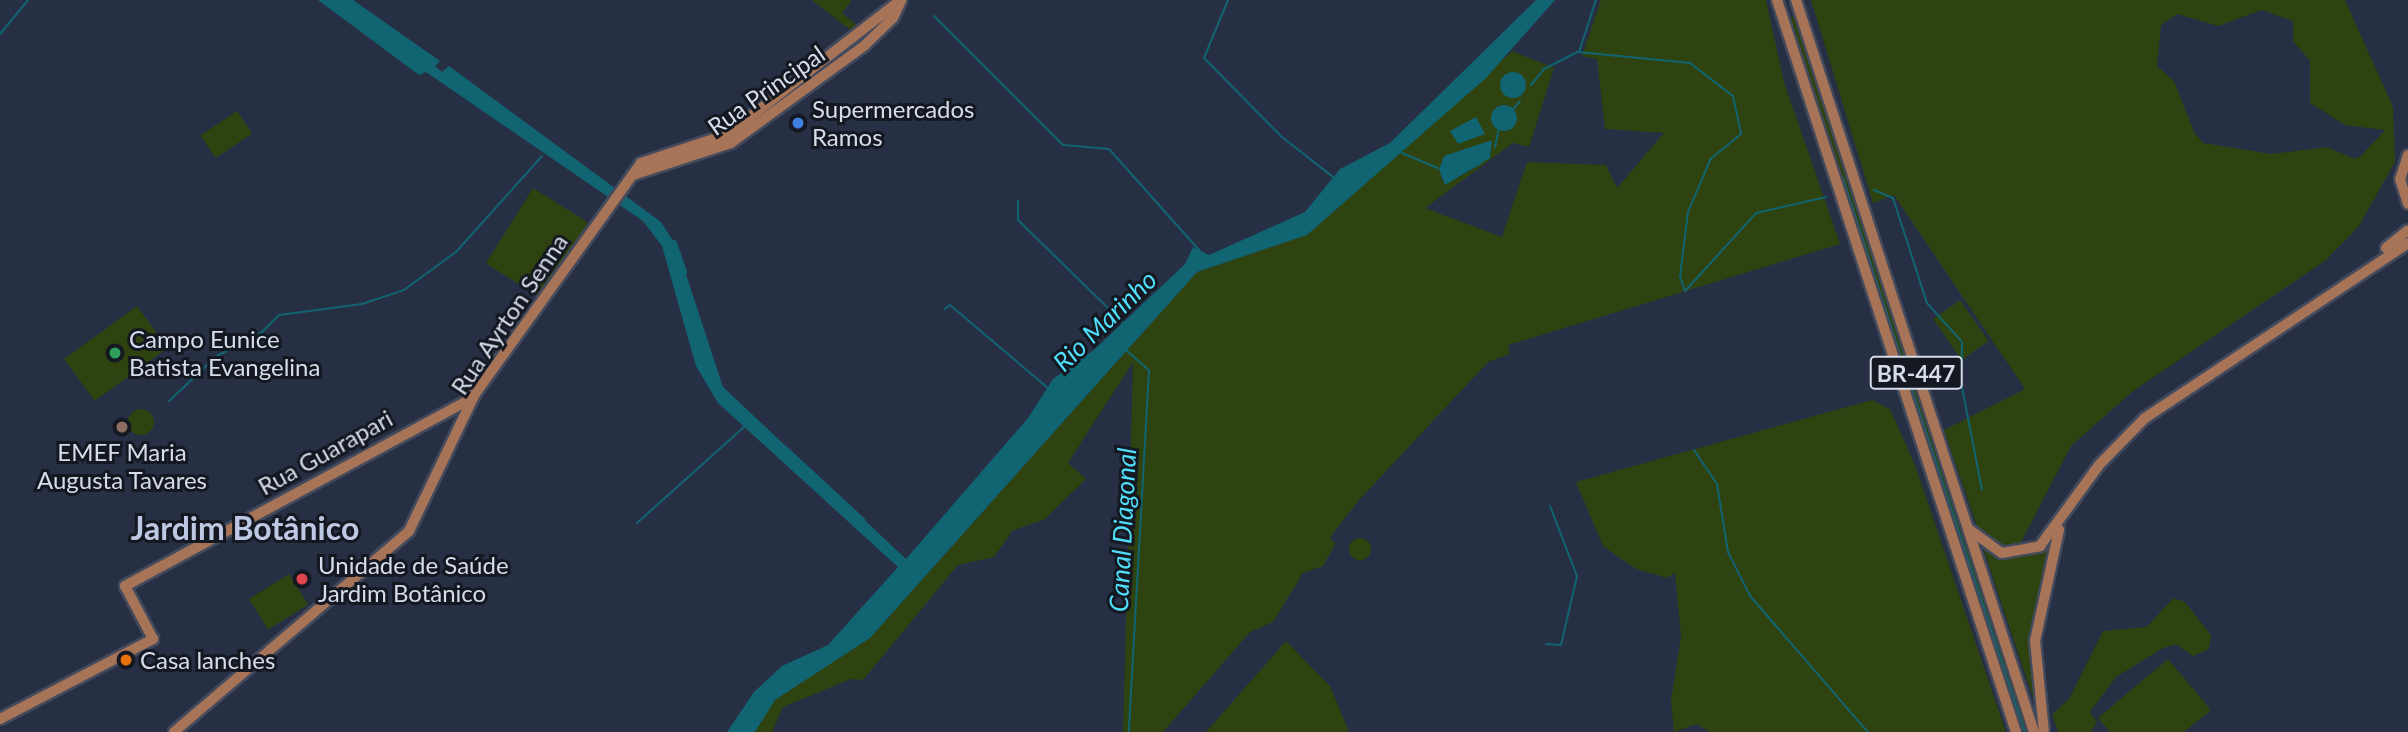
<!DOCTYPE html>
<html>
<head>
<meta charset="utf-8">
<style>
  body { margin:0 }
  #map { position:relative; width:2408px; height:732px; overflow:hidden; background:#272f45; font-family:Lato,sans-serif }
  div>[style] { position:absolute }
  .green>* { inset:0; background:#2e4310; transform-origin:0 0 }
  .round { border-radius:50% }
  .water>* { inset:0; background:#116472 }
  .stream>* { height:2px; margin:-1px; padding:0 1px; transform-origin:1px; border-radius:1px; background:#116472 }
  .canal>* { height:6px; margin:-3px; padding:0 3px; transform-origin:3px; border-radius:3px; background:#116472 }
  .roads { filter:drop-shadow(2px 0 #434a5c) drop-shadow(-2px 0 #434a5c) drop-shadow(0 2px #434a5c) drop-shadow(0 -2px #434a5c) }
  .major>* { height:10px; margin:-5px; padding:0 5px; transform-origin:5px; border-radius:5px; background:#a77458 }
  .dots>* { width:19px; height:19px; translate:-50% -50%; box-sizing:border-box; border:4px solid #141821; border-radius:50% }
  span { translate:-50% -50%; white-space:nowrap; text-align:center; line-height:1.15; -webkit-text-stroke:6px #141821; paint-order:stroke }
  .shield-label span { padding:2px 5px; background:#141821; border:2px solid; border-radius:5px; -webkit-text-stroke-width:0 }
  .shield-label { font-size:23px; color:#d6dcea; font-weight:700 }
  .street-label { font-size:24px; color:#d6dcea }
  .poi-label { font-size:24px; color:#d6dcea }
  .left { translate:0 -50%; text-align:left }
  .water-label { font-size:26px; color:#50dffb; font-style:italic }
  .district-label { font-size:32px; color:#bdc8e3; font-weight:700 }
</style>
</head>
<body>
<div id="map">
  <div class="green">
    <div style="clip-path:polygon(812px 0,852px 0,842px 13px,862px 29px,849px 29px)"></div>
    <div style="clip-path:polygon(evenodd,1601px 0,1766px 0,1784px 82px,1840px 244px,1508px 345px,1510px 354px,1488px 362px,1359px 500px,1334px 532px,1330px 539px,1336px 543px,1323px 566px,1303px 573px,1273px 622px,1250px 632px,1163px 732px,1123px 732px,1133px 362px,1068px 463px,1086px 479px,1045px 519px,1012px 531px,994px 557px,958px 565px,863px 680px,851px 679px,783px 707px,772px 732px,755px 732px,774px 700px,870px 638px,1197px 272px,1307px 235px,1512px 51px,1554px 68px,1529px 147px,1513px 143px,1425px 208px,1502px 237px,1527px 162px,1606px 165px,1617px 188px,1664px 133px,1605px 129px,1597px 59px,1582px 56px,1601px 0,1475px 146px,1481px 164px,1450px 182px,1441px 179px,1445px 156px,1475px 146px)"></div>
    <div style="clip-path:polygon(evenodd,1811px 0,2345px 0,2393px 107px,2395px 162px,2359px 226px,2326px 260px,2132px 392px,2071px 446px,2019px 546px,2002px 547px,1979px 532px,1944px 430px,2025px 389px,1894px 195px,1873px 203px,1811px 0,2262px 10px,2293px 21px,2293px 41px,2310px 61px,2310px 103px,2345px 125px,2385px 130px,2362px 155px,2355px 159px,2327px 147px,2271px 154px,2203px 143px,2194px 132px,2174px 81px,2157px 66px,2161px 25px,2177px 14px,2218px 26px,2262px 10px)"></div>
    <div style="left:1796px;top:16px;width:382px;height:13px;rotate:72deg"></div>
    <div style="left:237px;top:111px;width:27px;height:44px;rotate:56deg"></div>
    <div style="left:533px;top:188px;width:65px;height:89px;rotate:32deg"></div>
    <div style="left:1960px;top:300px;width:50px;height:33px;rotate:55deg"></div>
    <div style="left:137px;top:306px;width:52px;height:90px;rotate:54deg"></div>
    <div style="clip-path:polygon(1915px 383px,2020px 706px,2030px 732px,2019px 732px,1905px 386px)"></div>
    <div style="clip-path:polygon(1872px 400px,1890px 409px,1915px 465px,2006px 732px,1710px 732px,1697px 724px,1674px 732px,1671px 701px,1681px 636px,1675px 573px,1667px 578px,1636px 569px,1603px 546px,1576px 482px)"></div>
    <div class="round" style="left:128px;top:409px;width:26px;height:26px"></div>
    <div class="round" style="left:1349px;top:538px;width:22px;height:22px"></div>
    <div style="clip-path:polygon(2052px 541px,2031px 626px,2036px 707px,1983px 548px,2022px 556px)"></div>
    <div style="left:289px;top:574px;width:36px;height:47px;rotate:58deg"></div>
    <div style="clip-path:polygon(2173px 598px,2185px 602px,2211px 635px,2209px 649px,2193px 656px,2176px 644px,2163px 648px,2116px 677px,2090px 712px,2097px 722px,2091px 732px,2058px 732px,2052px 714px,2069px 699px,2103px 631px,2147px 627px)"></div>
    <div style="clip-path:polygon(1286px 641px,1330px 686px,1349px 732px,1206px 732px)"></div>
    <div style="clip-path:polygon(2168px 659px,2211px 710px,2184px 732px,2110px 732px,2098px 718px)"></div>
  </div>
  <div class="water">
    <div style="clip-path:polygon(318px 0,353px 0,440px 61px,435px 66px,442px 72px,449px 66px,661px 222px,677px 247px,723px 387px,906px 559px,1028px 418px,1053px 379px,1095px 349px,1185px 264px,1193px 247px,1209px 255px,1305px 212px,1340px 169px,1390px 143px,1536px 0,1555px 0,1486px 78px,1307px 235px,1197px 272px,870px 638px,775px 700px,755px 732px,727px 732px,754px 692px,782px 666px,828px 645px,898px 567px,718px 403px,696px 366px,662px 246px,643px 221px,426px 72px,419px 75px)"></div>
    <div class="round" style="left:1500px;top:72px;width:26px;height:26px"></div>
    <div class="round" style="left:1491px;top:105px;width:26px;height:26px"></div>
    <div style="clip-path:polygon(1476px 117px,1485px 134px,1458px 144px,1450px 131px)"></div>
    <div style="clip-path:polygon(1492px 140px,1490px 158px,1445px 185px,1439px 170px,1444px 156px)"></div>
  </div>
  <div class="stream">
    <div style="left:1228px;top:0;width:63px;rotate:112.5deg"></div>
    <div style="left:1204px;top:58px;width:111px;rotate:45.4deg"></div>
    <div style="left:1282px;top:137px;width:65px;rotate:38.1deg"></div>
    <div style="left:934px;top:16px;width:182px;rotate:45deg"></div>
    <div style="left:1063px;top:145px;width:46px;rotate:5deg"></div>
    <div style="left:1109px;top:149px;width:137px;rotate:48.3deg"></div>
    <div style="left:0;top:34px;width:44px;rotate:-50.5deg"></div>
    <div style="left:1579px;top:52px;width:55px;rotate:-71.9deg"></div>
    <div style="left:1531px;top:85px;width:21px;rotate:-51deg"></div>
    <div style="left:1544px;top:69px;width:38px;rotate:-27deg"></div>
    <div style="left:1578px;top:52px;width:113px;rotate:5.6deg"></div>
    <div style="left:1690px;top:63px;width:54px;rotate:37.5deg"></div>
    <div style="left:1733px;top:96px;width:39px;rotate:78deg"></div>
    <div style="left:1741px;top:134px;width:38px;rotate:141deg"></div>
    <div style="left:1711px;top:158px;width:59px;rotate:113.1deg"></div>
    <div style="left:1688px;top:212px;width:64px;rotate:97.1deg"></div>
    <div style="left:1680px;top:276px;width:16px;rotate:72deg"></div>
    <div style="left:1818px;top:108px;width:49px;rotate:70.8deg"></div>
    <div style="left:1512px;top:110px;width:12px;rotate:-48deg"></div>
    <div style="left:1495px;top:147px;width:19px;rotate:-78deg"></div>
    <div style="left:1402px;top:153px;width:39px;rotate:23deg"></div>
    <div style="left:1464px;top:172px;width:19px;rotate:-28deg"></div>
    <div style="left:1843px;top:178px;width:210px;rotate:72deg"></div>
    <div style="left:1874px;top:190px;width:21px;rotate:23deg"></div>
    <div style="left:1893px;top:198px;width:110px;rotate:72.1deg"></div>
    <div style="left:1927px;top:303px;width:52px;rotate:48.1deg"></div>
    <div style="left:1962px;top:342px;width:40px;rotate:91.4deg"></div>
    <div style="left:1961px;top:382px;width:110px;rotate:79deg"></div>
    <div style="left:1018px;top:201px;width:19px;rotate:90deg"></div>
    <div style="left:1018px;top:220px;width:146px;rotate:44.4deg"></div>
    <div style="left:1686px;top:290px;width:104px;rotate:-47.7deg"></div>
    <div style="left:1756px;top:213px;width:72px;rotate:-12.9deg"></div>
    <div style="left:945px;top:309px;width:6px;rotate:-39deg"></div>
    <div style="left:950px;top:305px;width:128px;rotate:40.3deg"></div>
    <div style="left:1126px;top:350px;width:30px;rotate:41deg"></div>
    <div style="left:1149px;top:370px;width:363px;rotate:93.2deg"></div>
    <div style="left:1911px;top:386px;width:364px;rotate:71.8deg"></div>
    <div style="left:169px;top:401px;width:66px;rotate:-43.2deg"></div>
    <div style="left:217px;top:356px;width:51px;rotate:-28.1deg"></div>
    <div style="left:262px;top:332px;width:24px;rotate:-45deg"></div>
    <div style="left:279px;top:315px;width:84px;rotate:-7.5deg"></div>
    <div style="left:362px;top:304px;width:44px;rotate:-18.4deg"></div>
    <div style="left:404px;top:290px;width:64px;rotate:-36.2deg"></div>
    <div style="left:456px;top:252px;width:129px;rotate:-48.1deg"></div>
    <div style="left:1694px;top:450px;width:41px;rotate:55.9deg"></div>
    <div style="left:1717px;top:484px;width:69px;rotate:80.8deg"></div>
    <div style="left:1728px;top:552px;width:49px;rotate:63.4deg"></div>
    <div style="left:1750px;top:596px;width:180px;rotate:49.1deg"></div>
    <div style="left:637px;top:523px;width:145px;rotate:-41.9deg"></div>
    <div style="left:1546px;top:644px;width:15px;rotate:4deg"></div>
    <div style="left:1561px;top:645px;width:71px;rotate:-76.9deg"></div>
    <div style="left:1577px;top:576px;width:75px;rotate:-111.1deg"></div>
  </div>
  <div class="canal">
    <div style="left:674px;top:243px;width:31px;rotate:71deg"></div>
    <div style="left:785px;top:449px;width:105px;rotate:42.7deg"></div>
  </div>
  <div class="roads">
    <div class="major">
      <div style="left:1777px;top:0;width:770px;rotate:71.92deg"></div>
      <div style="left:1796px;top:0;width:770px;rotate:71.99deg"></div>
      <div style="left:2408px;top:155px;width:25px;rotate:108deg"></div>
      <div style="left:2400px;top:179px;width:26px;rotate:72deg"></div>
      <div style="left:633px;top:175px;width:103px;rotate:-18.1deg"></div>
      <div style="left:731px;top:143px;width:165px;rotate:-36.1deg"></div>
      <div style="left:864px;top:46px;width:40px;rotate:-44deg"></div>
      <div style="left:893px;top:18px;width:19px;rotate:-65deg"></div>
      <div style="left:2386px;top:248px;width:28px;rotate:-39deg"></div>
      <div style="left:1970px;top:530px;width:39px;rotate:36deg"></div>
      <div style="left:2002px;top:553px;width:39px;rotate:-10deg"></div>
      <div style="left:2040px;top:546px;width:100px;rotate:-53.9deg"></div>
      <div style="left:2099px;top:465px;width:66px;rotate:-45.6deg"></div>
      <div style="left:2145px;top:418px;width:316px;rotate:-33.6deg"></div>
      <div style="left:0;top:719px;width:173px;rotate:-27.6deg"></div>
      <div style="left:153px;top:639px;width:60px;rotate:-117.8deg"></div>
      <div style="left:125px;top:586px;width:396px;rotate:-28.4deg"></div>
      <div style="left:174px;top:732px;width:309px;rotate:-40.5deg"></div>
      <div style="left:409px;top:531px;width:152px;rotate:-64.3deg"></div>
      <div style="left:475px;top:394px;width:284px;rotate:-54.3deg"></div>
      <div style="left:641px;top:163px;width:92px;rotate:-18.4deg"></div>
      <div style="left:728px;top:134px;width:219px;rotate:-37.8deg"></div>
      <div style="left:2044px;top:732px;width:91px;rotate:-95.6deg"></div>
      <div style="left:2035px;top:641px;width:114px;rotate:-77.8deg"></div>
    </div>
  </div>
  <div class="dots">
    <div style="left:798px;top:123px;background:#3f7fe0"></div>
    <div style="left:115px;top:353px;background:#2e9e5b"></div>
    <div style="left:122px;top:427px;background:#8d6e63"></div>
    <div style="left:302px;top:579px;background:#e0444e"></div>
    <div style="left:126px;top:660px;background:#e8710a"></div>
  </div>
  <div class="shield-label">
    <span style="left:1916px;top:373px">BR-447</span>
  </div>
  <div class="street-label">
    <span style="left:766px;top:90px;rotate:-35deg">Rua Principal</span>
    <span style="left:509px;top:314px;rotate:-56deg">Rua Ayrton Senna</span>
    <span style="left:325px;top:452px;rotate:-29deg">Rua Guarapari</span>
  </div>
  <div class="poi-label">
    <span class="left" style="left:812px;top:123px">Supermercados<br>Ramos</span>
    <span class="left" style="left:129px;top:353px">Campo Eunice<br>Batista Evangelina</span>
    <span style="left:122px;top:466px">EMEF Maria<br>Augusta Tavares</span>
    <span class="left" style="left:318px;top:579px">Unidade de Saúde<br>Jardim Botânico</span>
    <span class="left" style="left:140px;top:660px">Casa lanches</span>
  </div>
  <div class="water-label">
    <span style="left:1105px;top:321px;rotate:-44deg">Rio Marinho</span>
    <span style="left:1123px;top:530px;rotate:-87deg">Canal Diagonal</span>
  </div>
  <div class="district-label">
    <span style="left:245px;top:528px">Jardim Botânico</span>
  </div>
</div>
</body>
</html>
